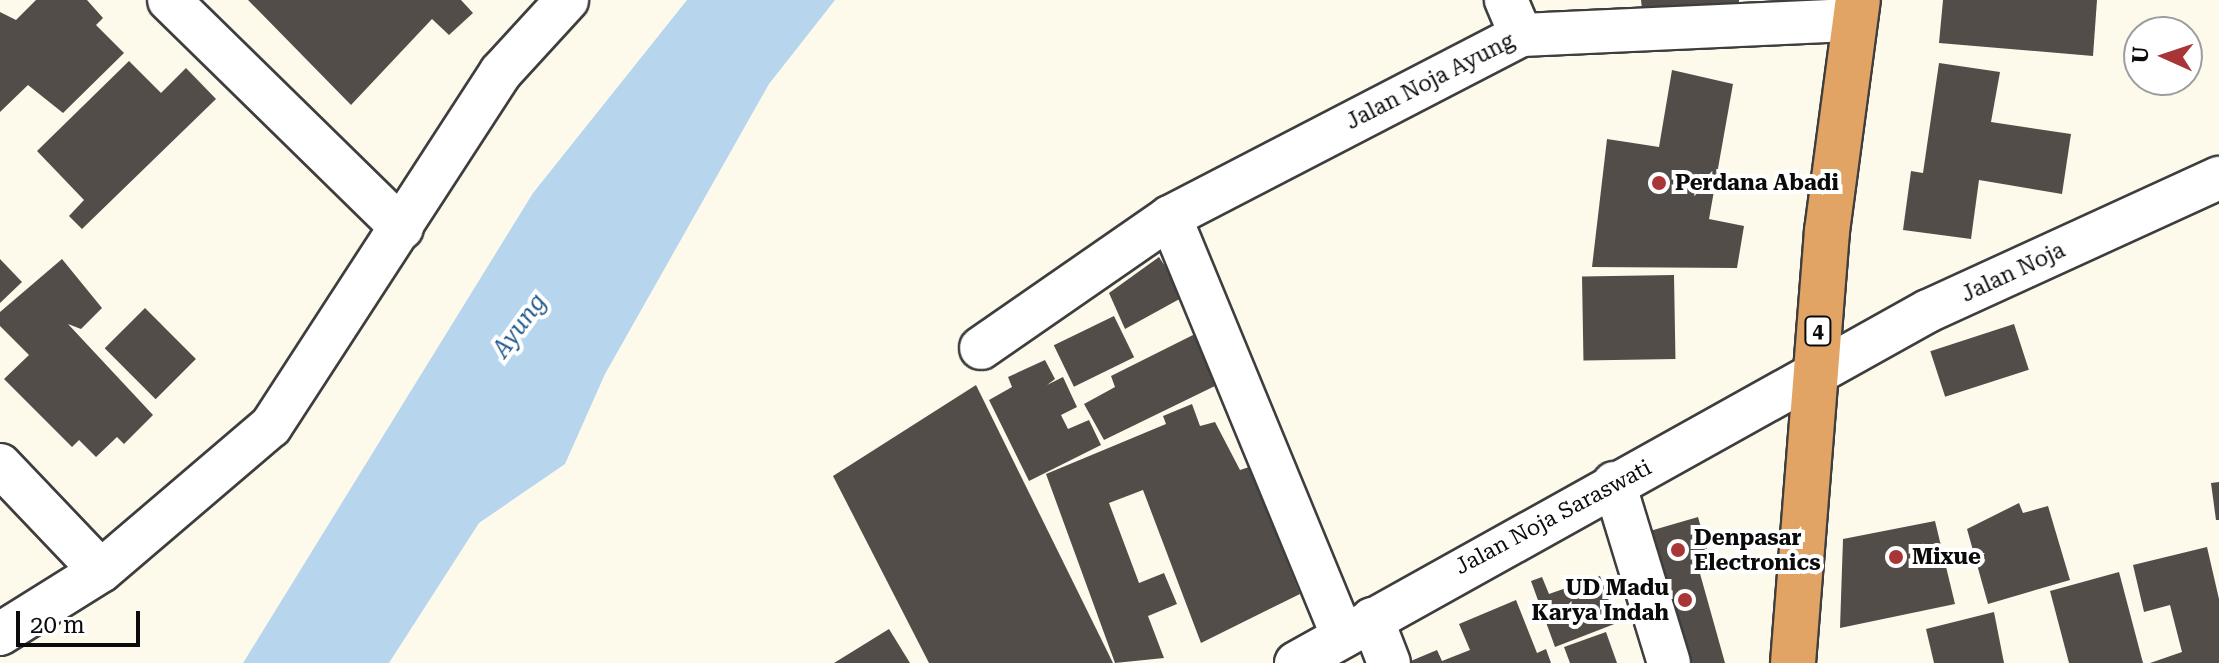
<!DOCTYPE html>
<html>
<head>
<meta charset="utf-8">
<style>
  body { margin:0 }
  #map { position:relative; width:2219px; height:663px; overflow:hidden; background:#fdfaec; font-family:"Roboto Serif",serif }
  div>[style] { position:absolute }
  .water>* { inset:0; background:#b7d6ee }
  .building>* { inset:0; background:#534d49; transform-origin:0 0 }
  .roads { filter:drop-shadow(2px 0 #3e3e3e) drop-shadow(-2px 0 #3e3e3e) drop-shadow(0 2px #3e3e3e) drop-shadow(0 -2px #3e3e3e) }
  .minor>* { height:42px; margin:-21px; padding:0 21px; transform-origin:21px; border-radius:21px; background:#fff }
  .highway>* { height:44px; margin:-22px; padding:0 22px; transform-origin:22px; border-radius:22px; background:#e1a465 }
  .dots>* { width:22px; height:22px; translate:-50% -50%; box-sizing:border-box; border:4px solid #fff; border-radius:50% }
  span { translate:-50% -50%; white-space:nowrap; text-align:center; line-height:1.15; -webkit-text-stroke:8px #fff; paint-order:stroke }
  .shield-label span { padding:2px 6px; background:#fff; border:2px solid; border-radius:6px; -webkit-text-stroke-width:0 }
  .shield-label { font-size:20px; color:#0b0b0b; font-weight:700 }
  .street-label { font-size:22px; color:#0b0b0b }
  .poi-label { font-size:22px; color:#0b0b0b; font-weight:700 }
  .left { translate:0 -50%; text-align:left }
  .right { translate:-100% -50%; text-align:right }
  .water-label { font-size:24px; color:#255a8c; font-style:italic }
  .north { position:absolute; left:2123px; top:16px; width:80px; height:80px; box-sizing:border-box; background:#fff; border:2px solid #9d9d9d; border-radius:50%; rotate:273deg; font-size:22px; font-weight:700; line-height:32px; text-align:center; color:#0b0b0b }
  .north::after { content:''; display:block; margin:auto; width:28px; height:36px; background:#a93636; clip-path:polygon(50% 0,100% 100%,50% 72%,0 100%) }
  .scale { position:absolute; left:16px; top:611px; width:124px; height:36px; box-sizing:border-box; border:4px solid #0b0b0b; border-top:0; padding-left:10px; font-size:24px; line-height:28px; white-space:nowrap; color:#0b0b0b; -webkit-text-stroke:6px #fff; paint-order:stroke }
</style>
</head>
<body>
<div id="map">
  <div class="water">
    <div style="clip-path:polygon(687px 0,835px 0,769px 84px,605px 374px,565px 464px,479px 523px,389px 663px,243px 663px,533px 193px)"></div>
  </div>
  <div class="building">
    <div style="clip-path:polygon(36px 0,87px 0,103px 18px,96px 25px,124px 53px,63px 113px,28px 85px,0 112px,0 12px,16px 20px)"></div>
    <div style="clip-path:polygon(248px 0,461px 0,473px 13px,449px 35px,432px 19px,351px 105px)"></div>
    <div style="clip-path:polygon(1641px 0,1739px 0,1739px 2px,1643px 18px)"></div>
    <div style="clip-path:polygon(1943px 0,2097px 0,2093px 56px,1939px 43px)"></div>
    <div style="clip-path:polygon(129px 61px,161px 93px,186px 68px,216px 99px,82px 229px,69px 216px,84px 200px,37px 151px)"></div>
    <div style="clip-path:polygon(1939px 63px,2000px 72px,1991px 122px,2071px 134px,2062px 194px,1979px 180px,1971px 239px,1903px 230px,1911px 171px,1923px 173px)"></div>
    <div style="clip-path:polygon(1672px 70px,1733px 84px,1709px 219px,1744px 226px,1737px 268px,1592px 267px,1607px 139px,1659px 147px)"></div>
    <div style="clip-path:polygon(1159px 257px,1185px 296px,1125px 329px,1109px 293px)"></div>
    <div style="clip-path:polygon(0 259px,22px 282px,0 303px)"></div>
    <div style="clip-path:polygon(62px 259px,102px 308px,81px 329px,68px 324px,153px 415px,124px 444px,117px 437px,96px 457px,79px 440px,72px 447px,4px 379px,29px 355px,0 326px,0 312px)"></div>
    <div style="left:1674px;top:275px;width:84px;height:92px;rotate:89deg"></div>
    <div style="left:145px;top:308px;width:72px;height:57px;rotate:45deg"></div>
    <div style="left:1114px;top:316px;width:46px;height:67px;rotate:64deg"></div>
    <div style="left:2014px;top:324px;width:48px;height:88px;rotate:72deg"></div>
    <div style="clip-path:polygon(1195px 334px,1217px 385px,1104px 440px,1084px 404px,1115px 387px,1111px 376px)"></div>
    <div style="clip-path:polygon(1045px 360px,1055px 379px,1047px 385px,1063px 377px,1077px 407px,1061px 415px,1068px 429px,1089px 420px,1101px 445px,1029px 481px,989px 400px,1012px 387px,1008px 377px)"></div>
    <div style="clip-path:polygon(976px 385px,1113px 663px,929px 663px,833px 476px)"></div>
    <div style="clip-path:polygon(1192px 404px,1200px 426px,1215px 422px,1240px 470px,1249px 467px,1300px 594px,1201px 643px,1143px 490px,1109px 503px,1139px 583px,1164px 573px,1177px 604px,1148px 616px,1164px 658px,1115px 663px,1046px 474px,1166px 424px,1163px 416px)"></div>
    <div style="clip-path:polygon(2219px 482px,2219px 520px,2216px 520px,2211px 483px)"></div>
    <div style="clip-path:polygon(2019px 503px,2023px 513px,2048px 506px,2070px 580px,1988px 604px,1967px 529px)"></div>
    <div style="clip-path:polygon(1698px 517px,1712px 566px,1699px 570px,1725px 663px,1681px 663px,1643px 533px)"></div>
    <div style="clip-path:polygon(1935px 521px,1955px 604px,1840px 628px,1843px 539px)"></div>
    <div style="clip-path:polygon(2207px 547px,2219px 599px,2219px 663px,2150px 663px,2182px 652px,2170px 605px,2144px 612px,2133px 565px)"></div>
    <div style="clip-path:polygon(2119px 572px,2143px 663px,2069px 663px,2050px 591px)"></div>
    <div style="clip-path:polygon(1600px 576px,1617px 623px,1555px 647px,1531px 581px,1542px 577px,1549px 594px)"></div>
    <div style="clip-path:polygon(1516px 600px,1537px 653px,1546px 649px,1551px 663px,1406px 663px,1437px 650px,1442px 661px,1470px 650px,1459px 624px)"></div>
    <div style="clip-path:polygon(1994px 612px,2004px 663px,1934px 663px,1926px 629px)"></div>
    <div style="clip-path:polygon(889px 629px,910px 663px,834px 663px)"></div>
    <div style="clip-path:polygon(1606px 632px,1617px 663px,1570px 663px,1564px 647px)"></div>
  </div>
  <div class="roads">
    <div class="minor">
      <div style="left:169px;top:0;width:326px;rotate:44.4deg"></div>
      <div style="left:1506px;top:0;width:38px;rotate:67deg"></div>
      <div style="left:1170px;top:217px;width:453px;rotate:67.6deg"></div>
      <div style="left:981px;top:348px;width:230px;rotate:-34.7deg"></div>
      <div style="left:1170px;top:217px;width:395px;rotate:-27.4deg"></div>
      <div style="left:1521px;top:35px;width:334px;rotate:-2.6deg"></div>
      <div style="left:0;top:465px;width:146px;rotate:46.4deg"></div>
      <div style="left:1614px;top:483px;width:188px;rotate:73deg"></div>
      <div style="left:1372px;top:619px;width:47px;rotate:68.9deg"></div>
      <div style="left:0;top:634px;width:119px;rotate:-32deg"></div>
      <div style="left:101px;top:571px;width:223px;rotate:-40.5deg"></div>
      <div style="left:271px;top:426px;width:422px;rotate:-57deg"></div>
      <div style="left:501px;top:72px;width:98px;rotate:-47.5deg"></div>
      <div style="left:1296px;top:663px;width:723px;rotate:-29.12deg"></div>
      <div style="left:1928px;top:311px;width:320px;rotate:-24.6deg"></div>
    </div>
    <div class="highway">
      <div style="left:1793px;top:663px;width:433px;rotate:-85.5deg"></div>
      <div style="left:1827px;top:231px;width:233px;rotate:-82.4deg"></div>
    </div>
  </div>
  <div class="dots">
    <div style="left:1659px;top:183px;background:#a93636"></div>
    <div style="left:1678px;top:550px;background:#a93636"></div>
    <div style="left:1896px;top:557px;background:#a93636"></div>
    <div style="left:1685px;top:600px;background:#a93636"></div>
  </div>
  <div class="shield-label">
    <span style="left:1818px;top:331px">4</span>
  </div>
  <div class="street-label">
    <span style="left:1430px;top:81px;rotate:-27deg">Jalan Noja Ayung</span>
    <span style="left:2013px;top:272px;rotate:-25deg">Jalan Noja</span>
    <span style="left:1553px;top:517px;rotate:-28deg">Jalan Noja Saraswati</span>
  </div>
  <div class="poi-label">
    <span class="left" style="left:1675px;top:183px">Perdana Abadi</span>
    <span class="left" style="left:1694px;top:550px">Denpasar<br>Electronics</span>
    <span class="left" style="left:1912px;top:557px">Mixue</span>
    <span class="right" style="left:1669px;top:600px">UD Madu<br>Karya Indah</span>
  </div>
  <div class="water-label">
    <span style="left:520px;top:326px;rotate:-54deg">Ayung</span>
  </div>
  <div class="north">U</div>
  <div class="scale">20 m</div>
</div>
</body>
</html>
